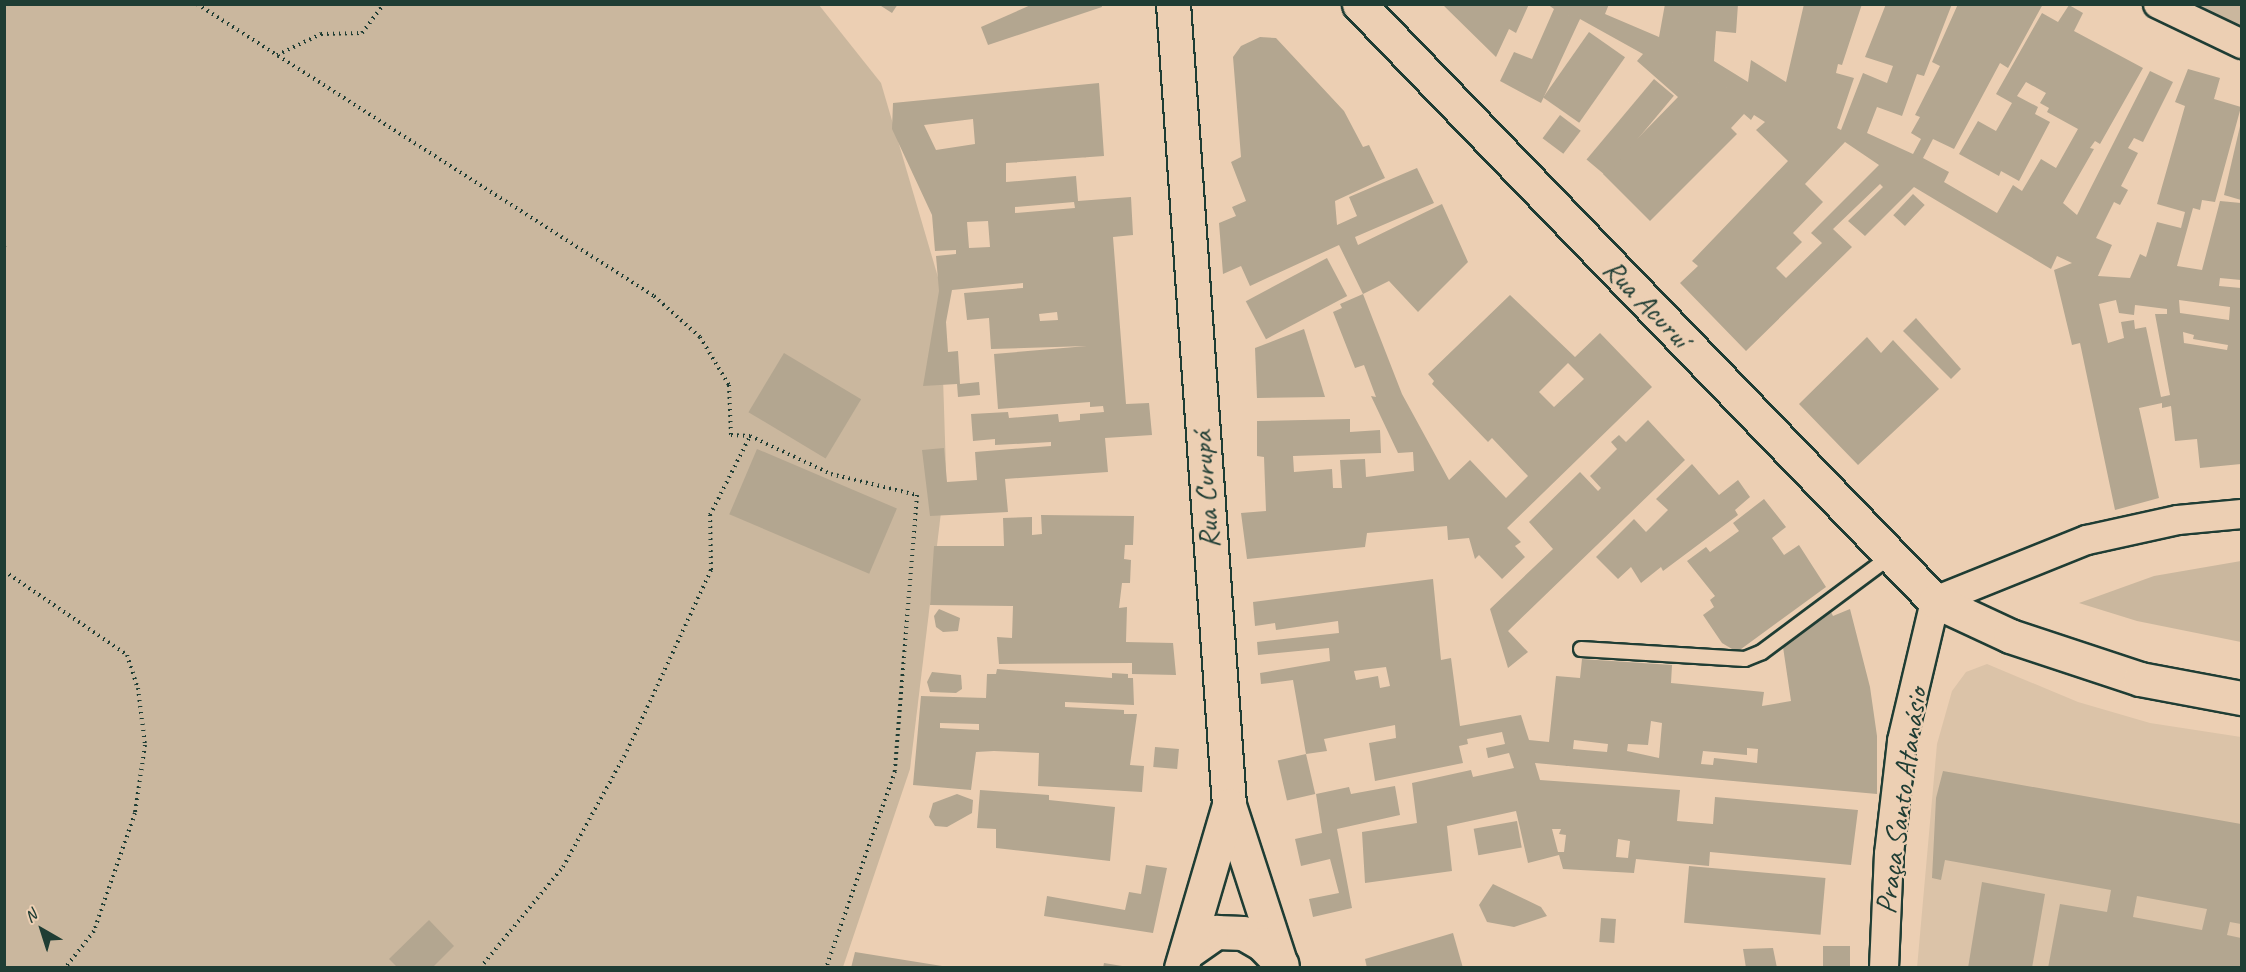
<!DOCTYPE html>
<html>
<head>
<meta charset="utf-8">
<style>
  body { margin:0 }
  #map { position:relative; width:2246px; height:972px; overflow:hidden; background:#eccfb3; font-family:Caveat,sans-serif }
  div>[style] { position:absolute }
  .built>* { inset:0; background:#dbc3a8 }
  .green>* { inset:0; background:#cab79e }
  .building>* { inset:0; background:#b3a690; transform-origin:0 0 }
  .path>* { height:4px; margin-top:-2px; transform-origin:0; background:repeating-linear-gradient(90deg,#1f3d34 0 1.5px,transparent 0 6px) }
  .roads { filter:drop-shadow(2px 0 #1f3d34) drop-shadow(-2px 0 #1f3d34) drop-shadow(0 2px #1f3d34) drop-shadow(0 -2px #1f3d34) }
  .lane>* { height:14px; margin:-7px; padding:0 7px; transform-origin:7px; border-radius:7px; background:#eccfb3 }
  .street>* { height:28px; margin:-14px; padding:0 14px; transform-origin:14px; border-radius:14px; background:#eccfb3 }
  .secondary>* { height:33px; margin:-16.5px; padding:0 16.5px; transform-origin:16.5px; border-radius:16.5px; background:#eccfb3 }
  span { translate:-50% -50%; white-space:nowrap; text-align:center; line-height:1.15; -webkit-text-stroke:5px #eccfb3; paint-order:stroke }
  .street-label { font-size:30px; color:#1f3d34 }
  .frame { position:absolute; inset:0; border:6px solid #1f3d34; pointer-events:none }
  .north { position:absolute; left:12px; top:900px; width:60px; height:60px; -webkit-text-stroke:4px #eccfb3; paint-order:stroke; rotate:321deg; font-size:16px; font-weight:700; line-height:24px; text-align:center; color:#1f3d34 }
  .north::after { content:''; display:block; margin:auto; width:21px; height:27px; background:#1f3d34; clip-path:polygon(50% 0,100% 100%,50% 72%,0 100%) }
</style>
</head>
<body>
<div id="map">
  <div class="built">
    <div style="clip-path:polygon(1987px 664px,2078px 702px,2150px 723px,2241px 737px,2241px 967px,1917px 968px,1937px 744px,1952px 691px,1966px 672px)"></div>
  </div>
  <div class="green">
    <div style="clip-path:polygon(5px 5px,819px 5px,881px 83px,940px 284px,946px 471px,910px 769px,843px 967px,5px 968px)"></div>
    <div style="clip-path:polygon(2174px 5px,2241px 5px,2241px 38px)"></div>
    <div style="clip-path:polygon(2241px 561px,2241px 642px,2137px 621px,2079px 603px,2154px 576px)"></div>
  </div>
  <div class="building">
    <div style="clip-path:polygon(878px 4px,898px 4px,892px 13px)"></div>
    <div style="clip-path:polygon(1033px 4px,1101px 4px,1102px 7px,988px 45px,981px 27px)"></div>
    <div style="clip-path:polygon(1442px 4px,1529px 4px,1516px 33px,1509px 29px,1496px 57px)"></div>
    <div style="clip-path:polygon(evenodd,1547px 4px,1609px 4px,1605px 14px,1659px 37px,1665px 4px,1738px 4px,1736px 33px,1716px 31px,1714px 61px,1748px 82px,1751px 60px,1786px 82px,1804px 4px,1862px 4px,1842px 65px,1838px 64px,1836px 73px,1854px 78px,1837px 128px,1841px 130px,1863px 73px,1887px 83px,1893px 66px,1865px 57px,1886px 4px,1952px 4px,1924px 76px,1917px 74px,1902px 116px,1877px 107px,1867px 133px,1913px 154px,1921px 139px,1911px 133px,1920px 117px,1915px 115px,1940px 66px,1932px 62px,1958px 4px,2043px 4px,2008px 68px,2000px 63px,1954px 149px,1933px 139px,1923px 158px,1949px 172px,1944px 182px,1997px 213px,2013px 185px,2022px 191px,2041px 159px,2056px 168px,2078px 129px,2047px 112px,2049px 108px,2040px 103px,2046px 93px,2026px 82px,2017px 96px,2038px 107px,2035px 114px,2050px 122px,2019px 181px,2001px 171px,1999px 176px,1959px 154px,1978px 121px,1996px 131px,2012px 103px,1996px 94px,2042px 13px,2058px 22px,2069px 5px,2083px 13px,2074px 31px,2143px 68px,2100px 144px,2095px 141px,2090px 148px,2094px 149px,2063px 203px,2077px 215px,2150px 71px,2173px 82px,2143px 142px,2134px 138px,2128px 148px,2138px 153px,2121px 186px,2128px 190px,2120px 205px,2114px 202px,2096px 238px,2112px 245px,2098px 276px,2130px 278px,2140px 254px,2146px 257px,2157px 222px,2181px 228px,2185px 212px,2157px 204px,2185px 106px,2175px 102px,2188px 69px,2220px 78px,2214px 99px,2241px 107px,2215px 202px,2202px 200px,2200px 210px,2193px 208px,2177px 266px,2202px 270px,2220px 201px,2241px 203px,2241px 280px,2220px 278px,2219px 286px,2241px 288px,2241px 464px,2200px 468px,2197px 439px,2175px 441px,2171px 406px,2162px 408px,2162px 403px,2139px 408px,2159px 498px,2115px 510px,2080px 343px,2072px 345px,2054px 270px,2072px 263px,2057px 256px,2051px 269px,1914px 187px,1865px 236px,1848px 221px,1883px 187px,1880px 184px,1833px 229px,1852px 247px,1746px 351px,1680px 283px,1698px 266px,1692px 261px,1788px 161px,1756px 130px,1765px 122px,1754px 115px,1751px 120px,1744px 114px,1731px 128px,1737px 134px,1650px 221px,1603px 174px,1678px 97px,1637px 61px,1643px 54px,1580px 19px,1541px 103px,1500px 81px,1514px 52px,1532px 59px,1554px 9px,1547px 4px,1845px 142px,1879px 165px,1811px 233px,1822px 243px,1786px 278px,1776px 268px,1802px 242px,1793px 233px,1823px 202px,1805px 184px,1845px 142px,1547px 4px,2116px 300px,2119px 313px,2134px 315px,2135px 305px,2167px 309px,2167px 314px,2155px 314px,2170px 395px,2161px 397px,2146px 327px,2135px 329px,2134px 320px,2121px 322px,2124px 338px,2108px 343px,2099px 304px,2116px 300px,1547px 4px,2179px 300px,2230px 307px,2229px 320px,2180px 313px,2179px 300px,1547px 4px,2183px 332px,2194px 335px,2193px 339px,2228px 345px,2227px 350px,2184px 343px,2183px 332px)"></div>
    <div style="left:1589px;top:32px;width:44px;height:80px;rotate:35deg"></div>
    <div style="clip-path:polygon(1260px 37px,1276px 38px,1344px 111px,1363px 147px,1369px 145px,1385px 178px,1335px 201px,1337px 225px,1357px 216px,1349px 197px,1417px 168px,1434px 203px,1355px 237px,1358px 245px,1442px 204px,1468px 262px,1418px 312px,1389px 281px,1363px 294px,1339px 245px,1250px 286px,1241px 266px,1223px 274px,1219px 223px,1236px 216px,1232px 207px,1246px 201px,1231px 162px,1241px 157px,1233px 57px,1241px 46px)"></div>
    <div style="left:1654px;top:79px;width:26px;height:105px;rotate:40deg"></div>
    <div style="clip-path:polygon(evenodd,1099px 83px,1104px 156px,1006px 163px,1006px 182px,1076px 176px,1078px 201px,1131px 197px,1133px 235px,1113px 237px,1126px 404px,1149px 403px,1152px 435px,1105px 438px,1108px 472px,1005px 479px,1008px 512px,930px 516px,922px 450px,944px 448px,947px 482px,977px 480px,975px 452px,1051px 446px,1051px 442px,995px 445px,995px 439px,973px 441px,971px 414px,1008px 412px,1009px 418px,1058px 414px,1059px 422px,1080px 420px,1080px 414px,1104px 412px,1103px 406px,1090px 407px,1090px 402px,998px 409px,994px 354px,1087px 346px,991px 349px,989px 318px,967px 320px,964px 293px,1023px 288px,1023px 283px,952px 290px,946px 322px,948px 352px,958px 351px,960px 384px,979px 382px,980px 395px,958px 397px,957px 384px,923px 386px,939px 291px,936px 256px,956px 254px,956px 250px,935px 251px,932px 215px,892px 129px,893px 103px,1099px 83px,973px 119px,975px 144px,936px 150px,924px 125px,973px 119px,1099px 83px,1074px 202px,1075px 208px,1015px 213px,1015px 207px,1074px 202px,1099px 83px,988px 221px,990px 247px,969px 248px,967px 222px,988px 221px,1099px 83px,1057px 312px,1058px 320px,1040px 321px,1039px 314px,1057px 312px)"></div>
    <div style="left:1560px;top:115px;width:26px;height:29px;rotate:37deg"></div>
    <div style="clip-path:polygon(2241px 122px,2241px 200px,2224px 195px)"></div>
    <div style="left:1913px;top:194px;width:16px;height:29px;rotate:43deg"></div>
    <div style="left:1327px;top:258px;width:43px;height:92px;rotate:62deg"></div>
    <div style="clip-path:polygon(evenodd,1363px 294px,1402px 394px,1449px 480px,1470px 460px,1506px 498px,1528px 476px,1492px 438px,1488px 442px,1432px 384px,1434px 381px,1428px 374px,1510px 295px,1575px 357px,1600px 333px,1652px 387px,1507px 528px,1521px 542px,1515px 546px,1525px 557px,1502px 579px,1479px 555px,1475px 559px,1469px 538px,1448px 540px,1447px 526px,1367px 533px,1365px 547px,1247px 559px,1241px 513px,1266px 511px,1264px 457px,1257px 456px,1257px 421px,1350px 419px,1350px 432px,1380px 430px,1381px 453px,1293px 456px,1294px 472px,1332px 469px,1333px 488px,1342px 488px,1340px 460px,1365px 459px,1366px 477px,1414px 471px,1413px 452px,1398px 453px,1371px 396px,1376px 397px,1364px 365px,1355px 368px,1333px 312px,1342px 308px,1340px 304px,1363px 294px,1568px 363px,1584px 379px,1554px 407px,1539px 392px,1568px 363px)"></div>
    <div style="clip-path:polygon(1916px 318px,1961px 369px,1951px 379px,1903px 331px)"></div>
    <div style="clip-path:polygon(1304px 329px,1325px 397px,1257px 398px,1255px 348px)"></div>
    <div style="clip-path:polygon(1867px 337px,1881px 353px,1893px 340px,1939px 389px,1858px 465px,1799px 404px)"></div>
    <div style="left:784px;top:353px;width:90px;height:69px;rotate:31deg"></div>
    <div style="clip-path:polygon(1648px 420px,1685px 460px,1508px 631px,1528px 652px,1508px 668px,1490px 609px,1553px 549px,1529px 522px,1580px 472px,1598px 491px,1601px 488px,1590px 476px,1617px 449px,1611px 442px,1619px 435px,1626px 442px)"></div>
    <div style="left:757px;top:449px;width:152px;height:71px;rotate:23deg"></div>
    <div style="clip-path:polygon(1692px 464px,1719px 495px,1738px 480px,1750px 497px,1735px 510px,1738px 515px,1663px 571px,1661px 567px,1641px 583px,1631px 567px,1618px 579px,1596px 557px,1634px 519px,1646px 532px,1668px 510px,1656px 499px)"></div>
    <div style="clip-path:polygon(1764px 499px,1786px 527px,1772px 538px,1784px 555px,1799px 545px,1826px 587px,1737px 652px,1722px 643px,1703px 615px,1714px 607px,1710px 600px,1715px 596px,1687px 561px,1706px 547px,1710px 552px,1739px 531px,1733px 523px)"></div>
    <div style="clip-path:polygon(1041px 515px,1134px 516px,1133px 545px,1125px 545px,1124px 559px,1131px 560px,1130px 583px,1122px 583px,1119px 608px,1127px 607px,1126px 642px,1173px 643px,1176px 675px,1132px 674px,1132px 663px,999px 664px,997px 637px,1012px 638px,1013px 606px,930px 605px,934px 546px,1004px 546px,1003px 518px,1032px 517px,1032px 535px,1042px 534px)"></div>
    <div style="clip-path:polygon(evenodd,1433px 579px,1441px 660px,1451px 658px,1460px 726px,1521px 715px,1529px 740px,1549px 742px,1556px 676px,1580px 678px,1582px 659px,1672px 665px,1671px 683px,1764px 692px,1762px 706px,1791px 701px,1783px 647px,1831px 612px,1833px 616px,1850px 609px,1870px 687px,1877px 736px,1877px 794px,1535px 763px,1540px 780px,1680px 790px,1677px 821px,1713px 824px,1715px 797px,1858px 810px,1851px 865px,1710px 852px,1709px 866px,1636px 859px,1634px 873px,1563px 869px,1559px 855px,1528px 863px,1516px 811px,1447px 826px,1452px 871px,1365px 883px,1362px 832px,1417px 823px,1412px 783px,1471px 770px,1473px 777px,1514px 768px,1509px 753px,1488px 758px,1486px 748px,1505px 744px,1502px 732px,1467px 739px,1468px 744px,1459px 746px,1463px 763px,1375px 781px,1369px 743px,1396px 738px,1395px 725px,1324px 739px,1327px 751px,1306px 754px,1293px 680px,1261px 684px,1260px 673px,1330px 661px,1329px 648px,1258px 655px,1257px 642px,1339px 633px,1338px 621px,1276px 630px,1275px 623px,1255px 626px,1253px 602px,1433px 579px,1386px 667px,1390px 686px,1380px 688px,1378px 676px,1356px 680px,1354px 671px,1386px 667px,1433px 579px,1651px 721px,1662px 723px,1659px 758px,1627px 751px,1628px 744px,1648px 745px,1651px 721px,1433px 579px,1574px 740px,1608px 744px,1607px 752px,1573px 749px,1574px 740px,1433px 579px,1747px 748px,1758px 749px,1757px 763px,1714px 758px,1713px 765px,1701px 764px,1703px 751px,1747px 755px,1747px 748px,1433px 579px,1552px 829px,1561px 829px,1559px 834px,1566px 835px,1564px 852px,1558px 852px,1552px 829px,1433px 579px,1618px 839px,1630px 841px,1628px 858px,1616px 857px,1618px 839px)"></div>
    <div style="clip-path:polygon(939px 609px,960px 618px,958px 631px,943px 632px,936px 627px,934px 616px)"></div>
    <div style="clip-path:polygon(evenodd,997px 669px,1112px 678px,1112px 673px,1128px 674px,1128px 678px,1133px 678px,1134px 705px,1065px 702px,1065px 707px,1124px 710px,1124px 714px,1137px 714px,1130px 765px,1144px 766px,1142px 792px,1038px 786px,1039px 753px,994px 751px,976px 752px,971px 790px,913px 785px,921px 696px,986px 698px,987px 674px,996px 674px,997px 669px,940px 723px,979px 724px,979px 730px,940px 728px,940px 723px)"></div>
    <div style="clip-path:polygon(932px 672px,961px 675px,962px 689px,956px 693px,930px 692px,927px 682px)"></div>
    <div style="left:1155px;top:747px;width:24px;height:20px;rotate:5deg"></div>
    <div style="left:1306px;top:754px;width:41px;height:29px;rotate:77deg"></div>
    <div style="clip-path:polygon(evenodd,1943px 771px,2241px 824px,2241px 924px,2230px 922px,2227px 935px,2241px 938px,2241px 968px,2048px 968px,2060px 904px,2107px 912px,2111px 890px,1945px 860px,1941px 880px,1932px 878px,1936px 798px,1943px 771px,2137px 896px,2207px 909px,2202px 930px,2133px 917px,2137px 896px)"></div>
    <div style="clip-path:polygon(1395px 786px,1400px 815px,1337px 829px,1352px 908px,1313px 917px,1309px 899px,1339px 893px,1330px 859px,1301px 866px,1295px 839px,1322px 833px,1316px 794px,1349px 787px,1351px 794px)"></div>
    <div style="clip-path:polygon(980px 790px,1049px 795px,1049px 800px,1115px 807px,1110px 861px,996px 848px,996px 829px,977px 828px)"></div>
    <div style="clip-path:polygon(957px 794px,973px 800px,972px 813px,947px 827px,935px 826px,929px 817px,933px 803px)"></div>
    <div style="left:1517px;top:821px;width:27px;height:44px;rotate:80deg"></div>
    <div style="clip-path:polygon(1146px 865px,1167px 868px,1153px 933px,1044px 916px,1047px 896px,1125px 910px,1129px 892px,1141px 894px)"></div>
    <div style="left:1689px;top:866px;width:137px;height:57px;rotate:5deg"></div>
    <div style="clip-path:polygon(1982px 882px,2045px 894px,2032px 968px,1968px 968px)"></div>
    <div style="clip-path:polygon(1493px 884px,1541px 907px,1547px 916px,1514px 927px,1487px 922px,1479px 905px)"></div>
    <div style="left:1601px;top:918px;width:15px;height:24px;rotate:4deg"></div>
    <div style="clip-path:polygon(429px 920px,454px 946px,432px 968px,398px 968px,389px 959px)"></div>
    <div style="clip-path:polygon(1453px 933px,1463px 968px,1367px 968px,1365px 959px)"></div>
    <div style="left:1823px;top:946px;width:27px;height:22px"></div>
    <div style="clip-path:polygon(1773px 948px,1777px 968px,1746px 968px,1743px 949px)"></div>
    <div style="clip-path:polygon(855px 952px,942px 966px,942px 968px,851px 968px)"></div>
    <div style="clip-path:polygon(1104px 963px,1122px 966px,1122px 968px,1103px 968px)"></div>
  </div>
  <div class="path">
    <div style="left:197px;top:4px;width:542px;rotate:32.58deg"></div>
    <div style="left:654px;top:296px;width:62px;rotate:41.7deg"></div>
    <div style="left:700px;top:337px;width:56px;rotate:58.9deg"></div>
    <div style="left:729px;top:385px;width:50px;rotate:87.7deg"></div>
    <div style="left:731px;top:435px;width:19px;rotate:3deg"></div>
    <div style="left:750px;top:436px;width:89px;rotate:25.1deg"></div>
    <div style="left:831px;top:474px;width:89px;rotate:13.7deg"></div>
    <div style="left:917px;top:495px;width:277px;rotate:94.6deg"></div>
    <div style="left:895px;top:771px;width:209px;rotate:109.3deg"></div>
    <div style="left:277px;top:55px;width:49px;rotate:-25.5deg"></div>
    <div style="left:321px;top:34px;width:41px;rotate:-1.4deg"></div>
    <div style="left:362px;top:33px;width:36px;rotate:-53deg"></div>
    <div style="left:4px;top:246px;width:5px;rotate:-53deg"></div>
    <div style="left:4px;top:571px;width:149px;rotate:34.3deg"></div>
    <div style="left:127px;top:655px;width:35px;rotate:72deg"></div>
    <div style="left:138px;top:688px;width:57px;rotate:83deg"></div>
    <div style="left:145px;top:745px;width:69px;rotate:98.4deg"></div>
    <div style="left:135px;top:813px;width:125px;rotate:109.2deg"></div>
    <div style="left:94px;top:931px;width:47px;rotate:128.1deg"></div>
    <div style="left:480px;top:968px;width:131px;rotate:-50.6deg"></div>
    <div style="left:563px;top:867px;width:132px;rotate:-61.1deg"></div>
    <div style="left:627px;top:751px;width:200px;rotate:-65.1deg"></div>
    <div style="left:711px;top:570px;width:55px;rotate:-91deg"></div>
    <div style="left:710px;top:515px;width:89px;rotate:-63.1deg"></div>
  </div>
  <div class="roads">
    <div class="lane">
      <div style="left:1581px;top:649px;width:164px;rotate:3.5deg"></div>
      <div style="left:1745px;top:659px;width:18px;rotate:-22deg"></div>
      <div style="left:1762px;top:652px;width:161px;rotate:-36.7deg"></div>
    </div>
    <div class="street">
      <div style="left:2158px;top:4px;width:93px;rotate:25.5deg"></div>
      <div style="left:1884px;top:968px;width:114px;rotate:-87.5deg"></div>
      <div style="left:1889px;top:854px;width:114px;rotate:-83.4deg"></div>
      <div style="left:1902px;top:741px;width:144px;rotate:-76.7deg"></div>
      <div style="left:1935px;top:601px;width:164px;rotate:-21.9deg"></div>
      <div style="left:2087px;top:540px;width:93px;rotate:-12.4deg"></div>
      <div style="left:2178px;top:520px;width:64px;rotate:-5.4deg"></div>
    </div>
    <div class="secondary">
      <div style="left:1173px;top:4px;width:803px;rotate:86deg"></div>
      <div style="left:1229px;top:805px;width:171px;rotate:72deg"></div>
      <div style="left:1359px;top:4px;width:830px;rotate:46.03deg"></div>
      <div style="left:1935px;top:601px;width:83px;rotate:25deg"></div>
      <div style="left:2010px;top:636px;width:137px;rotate:18.3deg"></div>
      <div style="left:2140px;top:679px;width:104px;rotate:10.6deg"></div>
      <div style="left:1186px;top:953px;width:37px;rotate:-35deg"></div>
      <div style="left:1216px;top:932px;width:27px;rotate:2deg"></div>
      <div style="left:1243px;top:933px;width:22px;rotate:30deg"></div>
      <div style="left:1262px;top:944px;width:28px;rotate:46deg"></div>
      <div style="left:1181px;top:968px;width:170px;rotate:-73.6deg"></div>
    </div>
  </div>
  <div class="street-label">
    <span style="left:1647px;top:303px;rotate:46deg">Rua Acuruí</span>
    <span style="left:1205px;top:490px;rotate:-94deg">Rua Curupá</span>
    <span style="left:1901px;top:801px;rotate:-82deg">Praça Santo Atanásio</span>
  </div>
  <div class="frame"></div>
  <div class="north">N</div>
</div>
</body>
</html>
